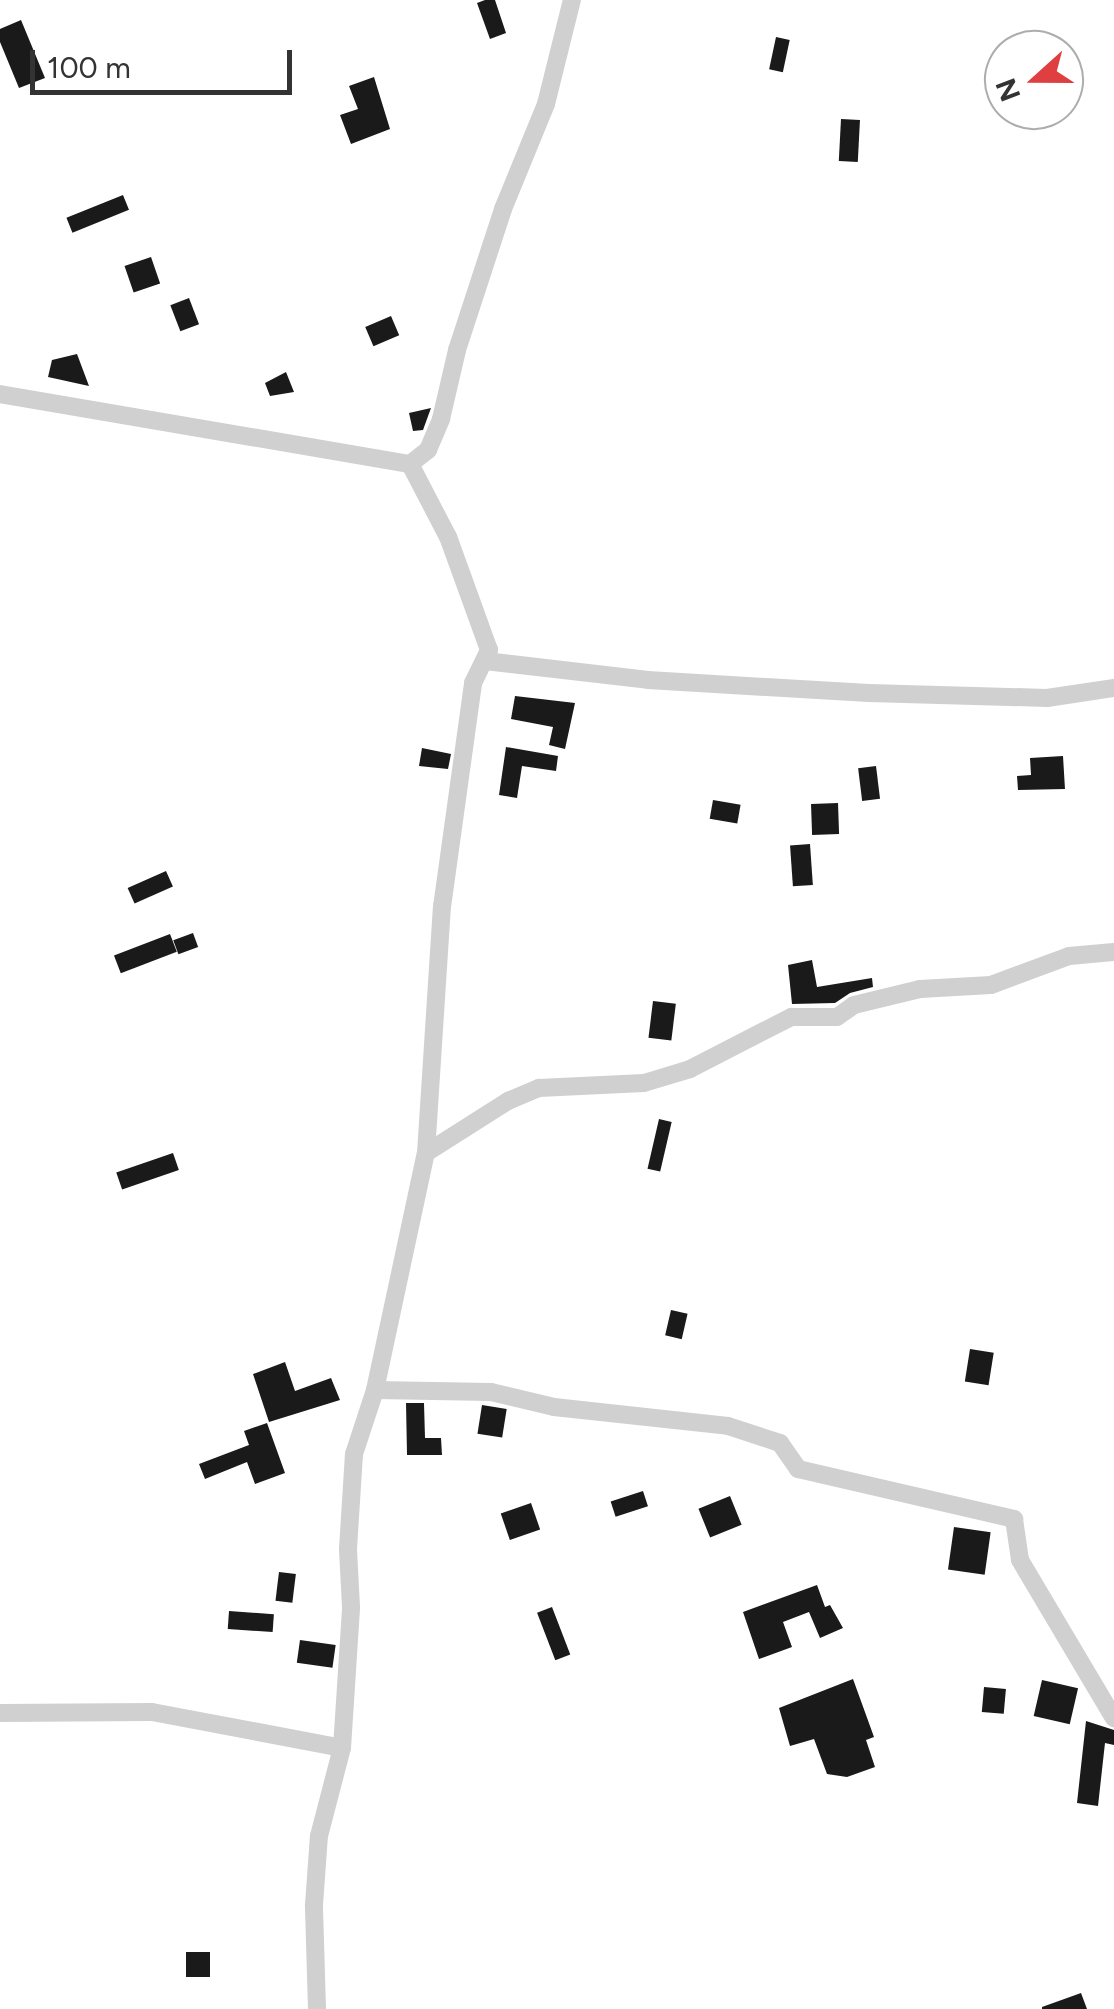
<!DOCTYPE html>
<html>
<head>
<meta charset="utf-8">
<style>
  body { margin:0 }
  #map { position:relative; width:1114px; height:2009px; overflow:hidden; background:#fff; font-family:Figtree,sans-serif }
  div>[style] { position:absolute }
  .building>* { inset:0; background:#1a1a1a; transform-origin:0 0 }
  .street>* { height:18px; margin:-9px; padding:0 9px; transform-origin:9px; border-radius:9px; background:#d0d0d0 }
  span { translate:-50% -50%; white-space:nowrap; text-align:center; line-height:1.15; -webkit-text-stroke:10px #fff; paint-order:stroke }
  .north { position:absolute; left:984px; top:30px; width:100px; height:100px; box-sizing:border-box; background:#fff; border:2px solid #adadad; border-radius:50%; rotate:249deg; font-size:28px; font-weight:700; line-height:40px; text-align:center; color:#333 }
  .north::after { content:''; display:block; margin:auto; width:35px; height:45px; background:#df3f41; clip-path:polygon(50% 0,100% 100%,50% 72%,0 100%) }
  .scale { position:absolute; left:30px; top:50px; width:262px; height:45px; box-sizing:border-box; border:5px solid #333; border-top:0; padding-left:12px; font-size:30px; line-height:35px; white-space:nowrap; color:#333; -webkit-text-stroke:8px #fff; paint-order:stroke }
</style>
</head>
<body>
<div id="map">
  <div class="building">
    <div style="clip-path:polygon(485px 0,495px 0,506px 33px,490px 39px,477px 3px)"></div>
    <div style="clip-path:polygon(21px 20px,45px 78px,19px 88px,0 42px,0 29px)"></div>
    <div style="left:776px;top:37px;width:14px;height:33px;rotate:12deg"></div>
    <div style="clip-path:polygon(374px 77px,390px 129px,351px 144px,340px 115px,358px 109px,349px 86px)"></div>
    <div style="left:841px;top:119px;width:19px;height:42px;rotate:3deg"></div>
    <div style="left:123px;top:195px;width:16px;height:61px;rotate:68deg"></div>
    <div style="left:151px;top:257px;width:28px;height:28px;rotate:71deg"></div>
    <div style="left:189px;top:298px;width:28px;height:20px;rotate:69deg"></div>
    <div style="left:391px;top:316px;width:21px;height:28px;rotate:67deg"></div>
    <div style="clip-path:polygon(77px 354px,89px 386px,48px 377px,52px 360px)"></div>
    <div style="clip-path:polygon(286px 372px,294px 392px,270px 396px,265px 383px)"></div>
    <div style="clip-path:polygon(431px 408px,423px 430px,413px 431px,409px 413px)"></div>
    <div style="clip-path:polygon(515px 696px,575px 703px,565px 749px,549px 745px,553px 727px,511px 719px)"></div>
    <div style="clip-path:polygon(506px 747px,558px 756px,556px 771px,522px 766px,517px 798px,499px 795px)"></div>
    <div style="clip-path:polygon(422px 748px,451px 754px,448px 769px,419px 766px)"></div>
    <div style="clip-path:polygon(1063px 756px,1065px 789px,1018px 790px,1017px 776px,1031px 775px,1030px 758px)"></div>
    <div style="left:876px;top:766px;width:33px;height:18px;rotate:83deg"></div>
    <div style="left:713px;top:800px;width:28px;height:19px;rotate:10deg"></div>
    <div style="left:838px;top:803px;width:31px;height:27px;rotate:88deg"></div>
    <div style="left:810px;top:844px;width:41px;height:20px;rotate:86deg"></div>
    <div style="left:166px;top:871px;width:17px;height:42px;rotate:66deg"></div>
    <div style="left:193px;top:933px;width:15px;height:21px;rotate:70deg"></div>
    <div style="left:170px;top:934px;width:19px;height:60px;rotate:69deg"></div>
    <div style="clip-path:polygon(812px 960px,817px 987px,872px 978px,873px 987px,850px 993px,835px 1003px,792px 1004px,788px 965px)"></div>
    <div style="left:653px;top:1001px;width:23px;height:37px;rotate:7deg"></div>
    <div style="left:659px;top:1119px;width:13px;height:51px;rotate:13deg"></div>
    <div style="left:173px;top:1153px;width:18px;height:60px;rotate:71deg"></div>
    <div style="left:671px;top:1310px;width:17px;height:26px;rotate:13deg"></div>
    <div style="left:970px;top:1349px;width:24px;height:33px;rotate:9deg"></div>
    <div style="clip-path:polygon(285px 1362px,295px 1391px,331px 1378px,340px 1400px,269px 1422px,253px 1374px)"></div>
    <div style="clip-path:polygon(406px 1403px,424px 1403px,425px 1438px,441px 1438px,442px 1455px,407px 1455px)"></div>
    <div style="left:482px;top:1405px;width:25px;height:29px;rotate:9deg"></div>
    <div style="clip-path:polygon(267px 1423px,285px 1473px,255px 1484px,247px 1462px,205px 1479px,199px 1464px,249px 1445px,244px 1431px)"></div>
    <div style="left:643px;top:1491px;width:16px;height:34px;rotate:72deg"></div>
    <div style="left:730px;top:1496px;width:31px;height:34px;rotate:68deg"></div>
    <div style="left:531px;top:1503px;width:28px;height:32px;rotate:71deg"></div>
    <div style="left:954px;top:1527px;width:37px;height:43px;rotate:8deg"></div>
    <div style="left:279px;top:1572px;width:17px;height:29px;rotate:7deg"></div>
    <div style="clip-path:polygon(817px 1585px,825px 1607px,830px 1605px,843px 1628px,820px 1638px,809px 1612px,783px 1622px,792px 1647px,759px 1659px,743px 1612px)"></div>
    <div style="left:552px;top:1607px;width:51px;height:16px;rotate:69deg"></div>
    <div style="left:229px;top:1611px;width:45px;height:18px;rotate:4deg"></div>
    <div style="left:300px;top:1640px;width:36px;height:23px;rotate:8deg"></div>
    <div style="clip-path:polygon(853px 1679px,874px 1737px,866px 1740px,875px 1767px,847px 1777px,827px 1774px,814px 1739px,790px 1746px,779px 1708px)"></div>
    <div style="left:1042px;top:1680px;width:37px;height:37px;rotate:13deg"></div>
    <div style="left:984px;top:1687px;width:22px;height:25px;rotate:5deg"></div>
    <div style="clip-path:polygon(1086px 1721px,1114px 1730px,1114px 1745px,1105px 1743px,1098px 1806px,1077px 1803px)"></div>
    <div style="left:210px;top:1952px;width:25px;height:24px;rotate:90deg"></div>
    <div style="clip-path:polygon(1081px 1993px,1087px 2009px,1042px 2009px,1042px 2007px)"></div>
  </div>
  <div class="street">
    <div style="left:0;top:394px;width:416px;rotate:9.7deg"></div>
    <div style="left:485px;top:661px;width:164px;rotate:6.6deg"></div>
    <div style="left:648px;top:680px;width:221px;rotate:3.4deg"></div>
    <div style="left:869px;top:693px;width:178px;rotate:1.6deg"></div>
    <div style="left:1047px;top:698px;width:68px;rotate:-8.5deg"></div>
    <div style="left:426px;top:1153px;width:97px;rotate:-32.4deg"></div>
    <div style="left:508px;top:1101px;width:34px;rotate:-23deg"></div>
    <div style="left:539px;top:1088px;width:105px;rotate:-2.7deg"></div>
    <div style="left:644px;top:1083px;width:48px;rotate:-16.9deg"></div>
    <div style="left:690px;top:1069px;width:114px;rotate:-27.2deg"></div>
    <div style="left:791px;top:1017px;width:46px"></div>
    <div style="left:837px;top:1017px;width:21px;rotate:-35deg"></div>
    <div style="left:854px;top:1005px;width:68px;rotate:-13.6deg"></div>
    <div style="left:920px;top:989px;width:71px;rotate:-3.2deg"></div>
    <div style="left:991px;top:985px;width:83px;rotate:-20.4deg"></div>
    <div style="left:1069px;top:956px;width:45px;rotate:-5.1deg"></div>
    <div style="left:375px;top:1390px;width:116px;rotate:1deg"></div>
    <div style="left:491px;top:1392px;width:65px;rotate:13.4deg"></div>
    <div style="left:554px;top:1407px;width:175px;rotate:6.2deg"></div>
    <div style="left:728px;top:1426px;width:55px;rotate:18.1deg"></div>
    <div style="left:780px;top:1443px;width:32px;rotate:55deg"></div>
    <div style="left:798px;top:1469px;width:222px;rotate:13deg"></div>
    <div style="left:1014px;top:1519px;width:41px;rotate:81.7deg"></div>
    <div style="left:1020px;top:1560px;width:184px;rotate:59.3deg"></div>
    <div style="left:0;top:1713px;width:152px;rotate:-0.4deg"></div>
    <div style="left:152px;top:1712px;width:193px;rotate:10.7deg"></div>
    <div style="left:317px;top:2009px;width:104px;rotate:-91.7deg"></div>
    <div style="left:314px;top:1905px;width:69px;rotate:-85.9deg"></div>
    <div style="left:319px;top:1836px;width:91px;rotate:-75.4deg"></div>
    <div style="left:342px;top:1748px;width:141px;rotate:-86.3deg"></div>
    <div style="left:351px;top:1607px;width:58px;rotate:-93deg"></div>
    <div style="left:348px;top:1549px;width:95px;rotate:-86.4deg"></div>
    <div style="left:354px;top:1454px;width:67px;rotate:-71.8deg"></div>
    <div style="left:375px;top:1390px;width:242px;rotate:-77.9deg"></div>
    <div style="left:426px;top:1153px;width:247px;rotate:-86.3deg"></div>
    <div style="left:442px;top:907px;width:226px;rotate:-82.1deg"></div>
    <div style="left:473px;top:683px;width:37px;rotate:-64deg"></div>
    <div style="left:489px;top:650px;width:120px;rotate:-109.9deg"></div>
    <div style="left:448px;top:537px;width:82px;rotate:-117.5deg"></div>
    <div style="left:410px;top:464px;width:23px;rotate:-38deg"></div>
    <div style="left:428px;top:450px;width:34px;rotate:-67deg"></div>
    <div style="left:441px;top:419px;width:71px;rotate:-76.9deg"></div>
    <div style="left:457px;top:350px;width:148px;rotate:-71.9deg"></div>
    <div style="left:503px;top:209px;width:113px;rotate:-67.7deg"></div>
    <div style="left:546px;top:104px;width:107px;rotate:-76deg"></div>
  </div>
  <div class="north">N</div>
  <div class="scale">100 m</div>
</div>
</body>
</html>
